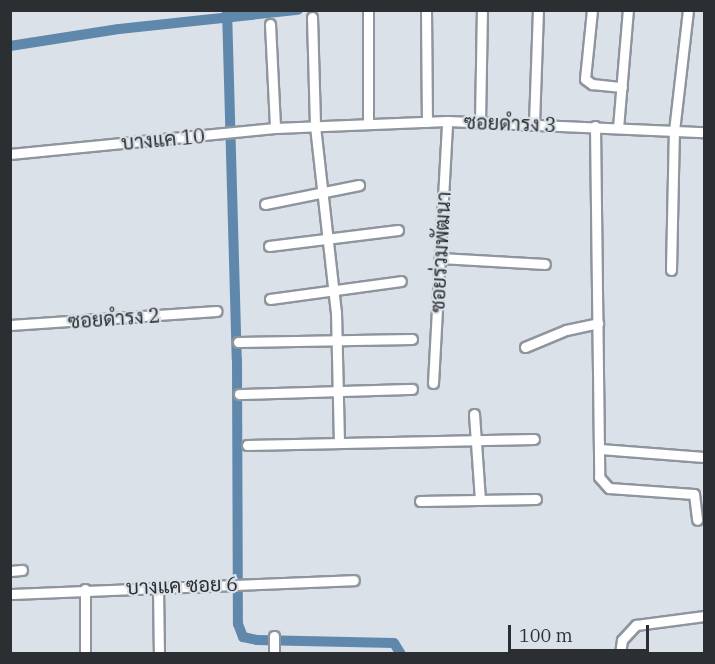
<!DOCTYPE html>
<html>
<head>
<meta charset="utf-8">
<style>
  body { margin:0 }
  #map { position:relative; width:715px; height:664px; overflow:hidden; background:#dae1e8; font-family:"IBM Plex Serif",Sarabun,serif }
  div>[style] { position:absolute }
  .canal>* { height:10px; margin:-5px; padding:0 5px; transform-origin:5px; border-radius:5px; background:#5f88ac }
  .roads { filter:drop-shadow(2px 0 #8f959c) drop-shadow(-2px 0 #8f959c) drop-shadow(0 2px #8f959c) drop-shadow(0 -2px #8f959c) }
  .minor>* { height:9px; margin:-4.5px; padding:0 4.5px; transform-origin:4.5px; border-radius:4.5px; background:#fff }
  span { translate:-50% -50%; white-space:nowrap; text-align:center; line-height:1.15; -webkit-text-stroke:4.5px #dae1e8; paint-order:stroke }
  .street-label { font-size:20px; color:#2c2f32 }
  .frame { position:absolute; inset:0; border:12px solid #2c2f32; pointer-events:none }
  .scale { position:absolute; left:508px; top:625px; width:141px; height:27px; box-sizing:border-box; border:3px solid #2c2f32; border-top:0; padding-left:8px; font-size:18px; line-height:21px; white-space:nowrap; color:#2c2f32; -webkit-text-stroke:4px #dae1e8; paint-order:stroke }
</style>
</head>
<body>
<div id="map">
  <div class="canal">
    <div style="left:227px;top:10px;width:350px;rotate:88.4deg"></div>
    <div style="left:237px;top:360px;width:264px;rotate:89.8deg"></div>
    <div style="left:238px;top:624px;width:14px;rotate:69deg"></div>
    <div style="left:243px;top:637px;width:14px;rotate:12deg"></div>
    <div style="left:257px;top:640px;width:137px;rotate:1.3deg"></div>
    <div style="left:394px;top:643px;width:13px;rotate:58deg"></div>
    <div style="left:10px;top:46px;width:110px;rotate:-8.9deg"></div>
    <div style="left:119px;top:29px;width:180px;rotate:-6.1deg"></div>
  </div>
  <div class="roads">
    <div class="minor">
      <div style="left:368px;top:10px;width:114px;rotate:90deg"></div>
      <div style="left:426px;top:10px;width:112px;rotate:89.5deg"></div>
      <div style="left:592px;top:10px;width:69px;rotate:95.8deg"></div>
      <div style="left:585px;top:79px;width:9px;rotate:36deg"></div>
      <div style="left:592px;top:84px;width:30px;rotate:6deg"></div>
      <div style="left:312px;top:17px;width:109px;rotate:88.4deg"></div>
      <div style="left:315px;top:126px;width:187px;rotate:83.6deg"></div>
      <div style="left:336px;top:312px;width:131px;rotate:88.7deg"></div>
      <div style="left:270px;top:24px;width:104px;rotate:87.2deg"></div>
      <div style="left:480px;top:122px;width:112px;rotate:-89deg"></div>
      <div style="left:534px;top:124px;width:114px;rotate:-88deg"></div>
      <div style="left:595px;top:126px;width:351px;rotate:89.3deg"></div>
      <div style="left:599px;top:477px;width:15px;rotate:48deg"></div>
      <div style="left:609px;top:488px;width:85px;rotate:4deg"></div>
      <div style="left:694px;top:494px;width:26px;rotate:83deg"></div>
      <div style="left:618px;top:128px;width:118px;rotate:-85.2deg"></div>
      <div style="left:10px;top:154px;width:266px;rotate:-5.6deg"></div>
      <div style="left:275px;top:128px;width:172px;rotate:-2.3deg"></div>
      <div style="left:447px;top:121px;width:257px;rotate:2.5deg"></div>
      <div style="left:265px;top:204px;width:96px;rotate:-11.4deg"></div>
      <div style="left:269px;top:246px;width:130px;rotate:-7.1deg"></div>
      <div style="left:440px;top:258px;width:105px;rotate:3.3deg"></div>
      <div style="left:671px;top:270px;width:139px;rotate:-88.8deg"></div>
      <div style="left:674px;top:131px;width:122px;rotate:-83.4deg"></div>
      <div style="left:270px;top:299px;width:132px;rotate:-7.8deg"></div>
      <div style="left:10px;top:325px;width:207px;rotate:-3.9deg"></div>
      <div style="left:238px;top:342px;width:174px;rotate:-1deg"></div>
      <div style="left:525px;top:347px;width:44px;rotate:-22.5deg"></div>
      <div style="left:566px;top:330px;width:33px;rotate:-12deg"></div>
      <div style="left:433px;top:383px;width:262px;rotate:-86.9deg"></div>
      <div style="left:239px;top:394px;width:173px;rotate:-1.7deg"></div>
      <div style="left:474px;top:414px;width:86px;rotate:86deg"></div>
      <div style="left:247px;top:445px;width:287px;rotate:-1.2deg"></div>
      <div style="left:600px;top:449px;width:104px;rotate:4.4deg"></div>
      <div style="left:420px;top:501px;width:116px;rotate:-1deg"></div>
      <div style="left:10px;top:571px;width:12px;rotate:-5deg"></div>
      <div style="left:158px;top:586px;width:68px;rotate:89.2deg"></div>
      <div style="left:10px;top:594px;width:344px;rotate:-2.3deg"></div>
      <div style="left:85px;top:654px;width:65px;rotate:-90deg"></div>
      <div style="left:274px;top:654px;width:18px;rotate:-90deg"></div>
      <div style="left:620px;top:654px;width:14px;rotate:-82deg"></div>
      <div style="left:622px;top:640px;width:21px;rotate:-47deg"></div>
      <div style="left:636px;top:625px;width:69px;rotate:-7.5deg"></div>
    </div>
  </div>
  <div class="street-label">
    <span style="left:510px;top:123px;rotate:2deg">ซอยดำรง 3</span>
    <span style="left:163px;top:139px;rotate:-5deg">บางแค 10</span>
    <span style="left:440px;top:252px;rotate:-87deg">ซอยร่วมพัฒนา</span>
    <span style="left:114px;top:318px;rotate:-4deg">ซอยดำรง 2</span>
    <span style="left:182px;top:585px;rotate:-2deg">บางแค ซอย 6</span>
  </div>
  <div class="frame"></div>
  <div class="scale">100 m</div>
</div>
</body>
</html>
